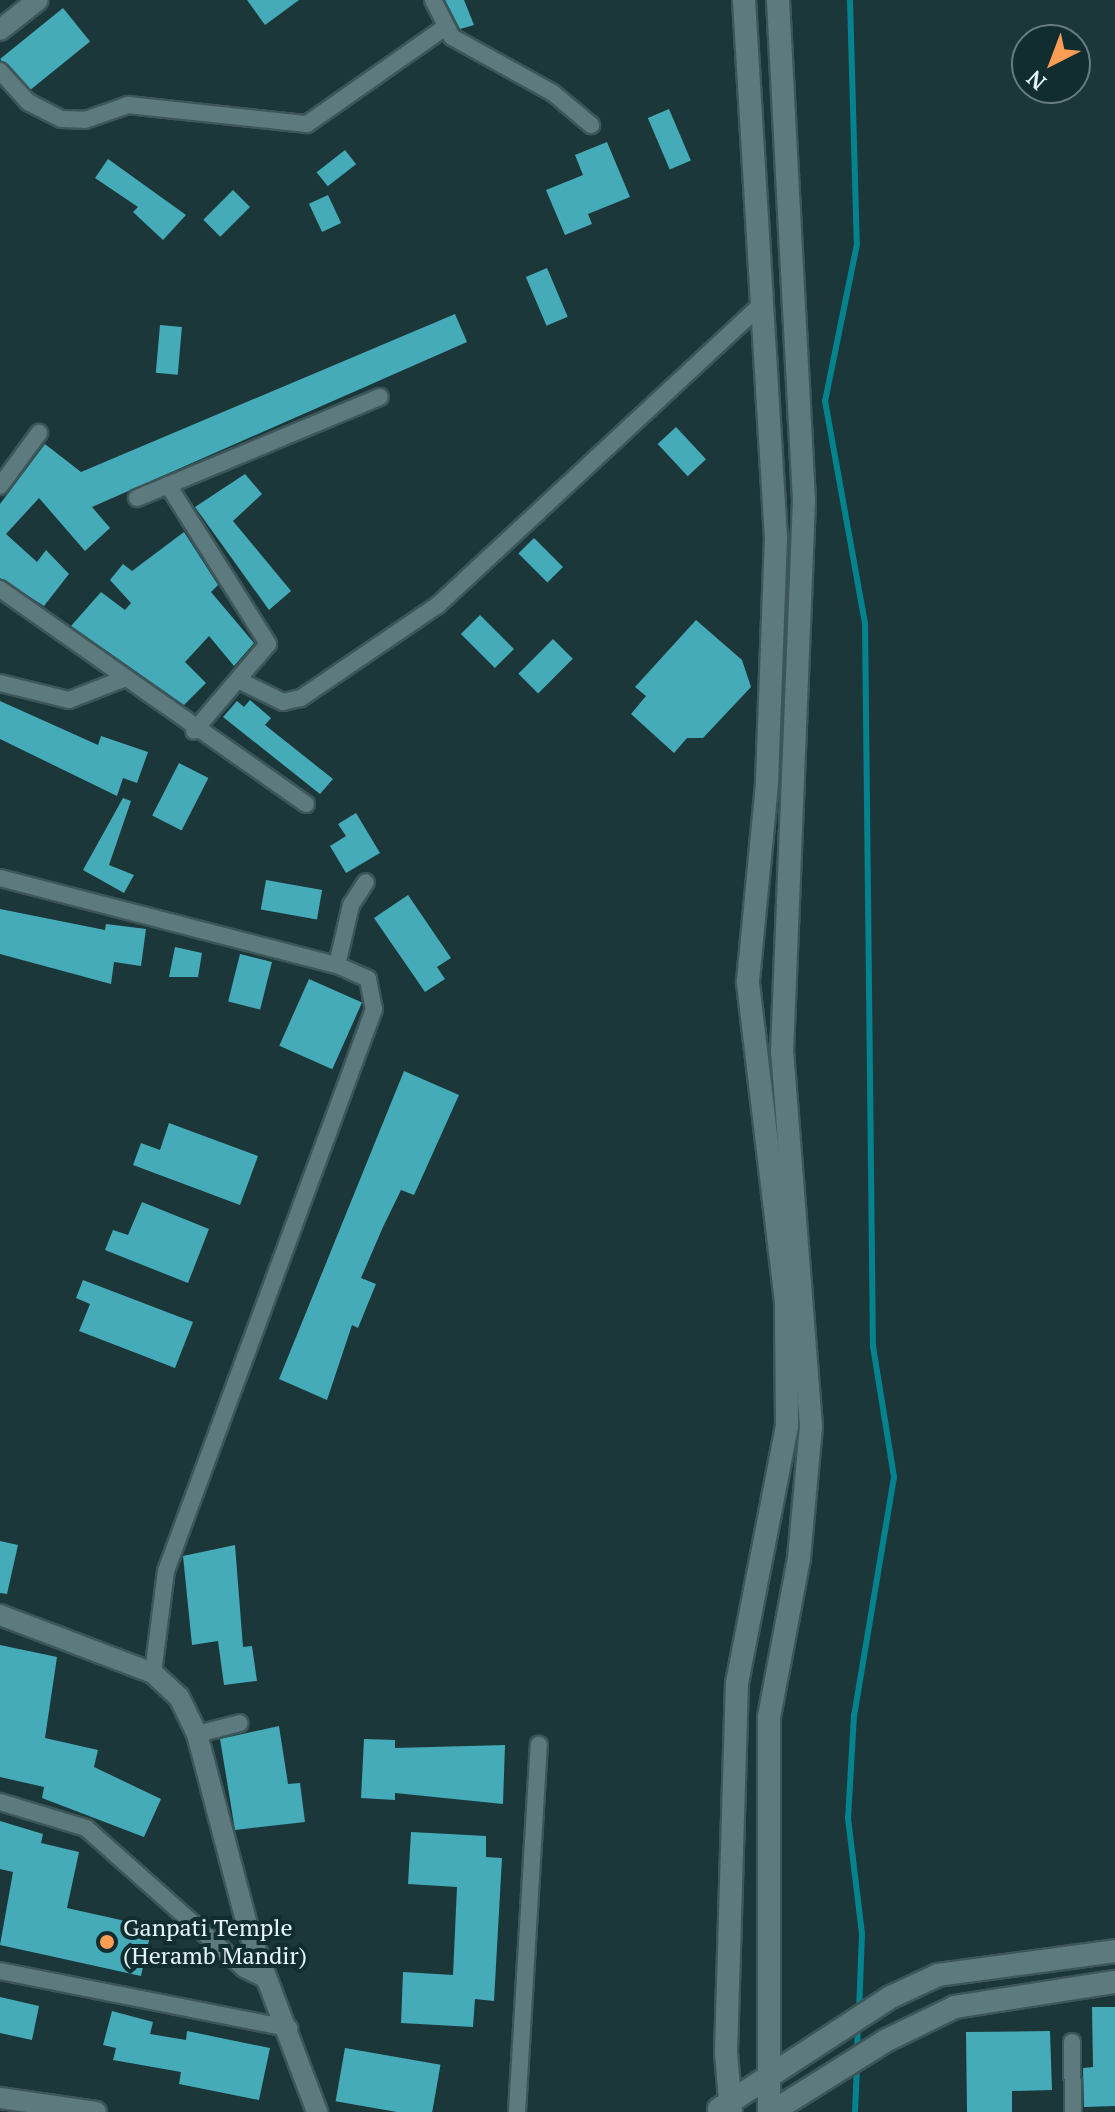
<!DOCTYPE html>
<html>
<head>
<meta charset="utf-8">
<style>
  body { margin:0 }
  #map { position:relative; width:1115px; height:2112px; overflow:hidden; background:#1b373a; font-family:"PT Serif",serif }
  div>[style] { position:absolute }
  .stream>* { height:6px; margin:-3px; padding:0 3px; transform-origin:3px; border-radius:3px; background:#04838f }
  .building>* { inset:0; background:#45abb8; transform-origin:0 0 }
  .roads { filter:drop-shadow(2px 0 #3d5659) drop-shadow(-2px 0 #3d5659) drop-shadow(0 2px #3d5659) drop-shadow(0 -2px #3d5659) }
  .minor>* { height:16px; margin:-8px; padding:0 8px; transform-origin:8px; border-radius:8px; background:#5d7b7e }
  .tertiary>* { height:20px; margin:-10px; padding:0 10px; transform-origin:10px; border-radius:10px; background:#5d7b7e }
  .secondary>* { height:22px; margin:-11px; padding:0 11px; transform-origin:11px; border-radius:11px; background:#5d7b7e }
  .dots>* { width:22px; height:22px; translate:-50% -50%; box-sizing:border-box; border:4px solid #112d30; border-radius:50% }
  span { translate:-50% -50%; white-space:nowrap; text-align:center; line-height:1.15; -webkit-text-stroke:8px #112d30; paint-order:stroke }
  .poi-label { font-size:24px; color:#e5f5f7 }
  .left { translate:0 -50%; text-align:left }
  .north { position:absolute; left:1011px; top:24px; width:80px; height:80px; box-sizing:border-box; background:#112d30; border:2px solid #667d80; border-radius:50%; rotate:222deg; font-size:22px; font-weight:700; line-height:32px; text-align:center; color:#e5f5f7 }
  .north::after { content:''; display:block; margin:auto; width:28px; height:36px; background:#fc9d54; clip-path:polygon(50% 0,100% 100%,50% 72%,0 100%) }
</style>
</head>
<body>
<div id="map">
  <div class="stream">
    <div style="left:850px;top:0;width:244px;rotate:88.4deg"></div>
    <div style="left:857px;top:244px;width:160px;rotate:101.5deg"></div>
    <div style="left:825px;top:401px;width:226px;rotate:79.8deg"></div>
    <div style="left:865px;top:623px;width:723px;rotate:89.37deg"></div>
    <div style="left:873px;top:1346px;width:133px;rotate:80.9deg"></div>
    <div style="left:894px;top:1477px;width:241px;rotate:99.5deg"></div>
    <div style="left:854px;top:1715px;width:103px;rotate:93.3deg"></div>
    <div style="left:848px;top:1818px;width:117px;rotate:83.1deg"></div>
    <div style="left:862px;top:1934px;width:77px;rotate:92.2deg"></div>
    <div style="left:857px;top:2051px;width:24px;rotate:-88deg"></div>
    <div style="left:855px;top:2112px;width:45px;rotate:-87.5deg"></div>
  </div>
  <div class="building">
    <div style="clip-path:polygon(247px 0,299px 0,265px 25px)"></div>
    <div style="clip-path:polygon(445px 0,464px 0,474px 25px,460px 29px)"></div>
    <div style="left:63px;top:8px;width:43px;height:81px;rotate:51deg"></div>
    <div style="left:669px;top:109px;width:56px;height:23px;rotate:67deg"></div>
    <div style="clip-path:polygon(607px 142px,630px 197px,588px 214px,592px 224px,565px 235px,546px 190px,583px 175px,575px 155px)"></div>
    <div style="left:345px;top:150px;width:18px;height:36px;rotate:52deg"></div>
    <div style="clip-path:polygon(108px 159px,186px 215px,163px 240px,133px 212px,138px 207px,95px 178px)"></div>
    <div style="left:233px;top:190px;width:24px;height:42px;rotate:45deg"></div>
    <div style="left:328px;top:195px;width:31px;height:21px;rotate:65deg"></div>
    <div style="left:547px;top:268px;width:53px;height:23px;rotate:67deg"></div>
    <div style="clip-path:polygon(455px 314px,467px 342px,92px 507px,110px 528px,85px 551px,39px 498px,6px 534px,37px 562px,46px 550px,69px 574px,44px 606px,0 578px,0 504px,45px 444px,81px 472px)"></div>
    <div style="left:160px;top:325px;width:22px;height:48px;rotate:5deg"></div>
    <div style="left:676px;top:427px;width:44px;height:25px;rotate:47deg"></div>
    <div style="clip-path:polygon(245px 474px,262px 494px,233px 521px,291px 591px,269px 610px,195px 507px)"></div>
    <div style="clip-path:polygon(184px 532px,218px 585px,211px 592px,254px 643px,234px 666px,209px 636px,185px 662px,206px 683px,184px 705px,71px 626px,101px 592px,125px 610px,131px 603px,110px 580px,123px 564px,132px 571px)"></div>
    <div style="left:534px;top:538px;width:41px;height:22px;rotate:45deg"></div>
    <div style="left:480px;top:615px;width:48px;height:27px;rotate:45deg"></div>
    <div style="clip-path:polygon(696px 620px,742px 660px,751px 687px,703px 738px,687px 738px,674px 753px,631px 714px,646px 696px,635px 687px)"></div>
    <div style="left:553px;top:639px;width:28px;height:49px;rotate:45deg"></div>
    <div style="clip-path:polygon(250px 700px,271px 718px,265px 725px,333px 779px,320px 794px,223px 717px,237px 701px,244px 707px)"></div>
    <div style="clip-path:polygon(0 701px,98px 745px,101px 736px,148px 752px,137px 783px,123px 778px,117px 796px,0 739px)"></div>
    <div style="left:179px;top:763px;width:33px;height:59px;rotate:27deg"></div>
    <div style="clip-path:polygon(123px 798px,131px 801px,109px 865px,134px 875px,124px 893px,83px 870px)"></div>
    <div style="clip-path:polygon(356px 813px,380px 853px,346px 873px,330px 846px,346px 836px,338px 824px)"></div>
    <div style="left:266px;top:880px;width:57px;height:30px;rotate:10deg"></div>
    <div style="clip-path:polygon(408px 895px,451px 958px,437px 967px,445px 979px,425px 992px,374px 918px)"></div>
    <div style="clip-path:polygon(0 909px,105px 930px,106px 924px,146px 929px,141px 966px,114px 962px,111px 984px,0 954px)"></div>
    <div style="clip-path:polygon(175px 947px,202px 953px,198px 977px,169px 977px)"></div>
    <div style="left:240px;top:954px;width:33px;height:49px;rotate:14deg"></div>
    <div style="left:309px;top:979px;width:58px;height:73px;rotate:24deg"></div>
    <div style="clip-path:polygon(404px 1071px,459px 1095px,414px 1195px,401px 1190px,383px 1227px,361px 1278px,376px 1284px,358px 1328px,352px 1325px,327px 1400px,279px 1379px)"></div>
    <div style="clip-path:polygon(169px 1123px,258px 1156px,240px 1205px,133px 1165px,141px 1143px,160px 1150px)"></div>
    <div style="clip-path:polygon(142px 1202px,209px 1229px,188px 1283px,105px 1250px,113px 1230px,128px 1235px)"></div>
    <div style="clip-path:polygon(83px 1280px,193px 1322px,175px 1368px,79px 1331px,90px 1304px,76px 1298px)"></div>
    <div style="clip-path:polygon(0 1541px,18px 1545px,7px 1594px,0 1593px)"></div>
    <div style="clip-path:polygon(235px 1545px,243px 1647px,252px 1646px,257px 1681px,224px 1685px,218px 1641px,192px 1645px,183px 1556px)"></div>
    <div style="clip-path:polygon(0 1645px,57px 1657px,45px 1738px,98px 1750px,94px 1767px,161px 1799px,144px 1837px,42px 1798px,44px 1787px,0 1777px)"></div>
    <div style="clip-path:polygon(279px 1726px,288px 1784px,300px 1783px,305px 1822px,235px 1830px,220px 1739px)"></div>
    <div style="clip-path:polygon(364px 1739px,395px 1740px,395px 1748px,505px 1745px,503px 1804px,395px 1793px,395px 1800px,361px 1798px)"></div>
    <div style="clip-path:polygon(0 1821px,43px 1834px,41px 1843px,79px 1852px,67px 1908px,152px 1927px,141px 1976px,0 1945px,13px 1872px,0 1869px)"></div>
    <div style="clip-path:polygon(411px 1832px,486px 1836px,486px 1857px,502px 1858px,494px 2001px,475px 1999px,473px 2027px,401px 2023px,403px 1972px,453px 1975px,457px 1887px,408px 1884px)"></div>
    <div style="clip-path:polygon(0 1997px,39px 2006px,32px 2040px,0 2033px)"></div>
    <div style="clip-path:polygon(1092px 2007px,1115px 2007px,1115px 2106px,1084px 2107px,1083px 2068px,1093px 2067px)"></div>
    <div style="clip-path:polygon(112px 2011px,153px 2022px,150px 2034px,186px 2040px,187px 2031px,270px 2048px,259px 2100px,179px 2084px,181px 2072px,113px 2060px,116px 2048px,103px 2045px)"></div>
    <div style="clip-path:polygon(1050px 2031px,1052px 2090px,1012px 2091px,1012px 2112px,967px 2112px,966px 2032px)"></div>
    <div style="left:345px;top:2048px;width:97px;height:54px;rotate:10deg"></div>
  </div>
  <div class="roads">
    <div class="minor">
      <div style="left:433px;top:0;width:42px;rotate:62.8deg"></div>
      <div style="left:452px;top:37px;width:115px;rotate:29deg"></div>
      <div style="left:553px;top:93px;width:50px;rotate:40.1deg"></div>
      <div style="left:0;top:71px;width:42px;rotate:47.9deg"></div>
      <div style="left:28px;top:102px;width:37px;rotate:27deg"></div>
      <div style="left:61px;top:119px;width:24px;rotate:2deg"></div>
      <div style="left:85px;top:120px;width:46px;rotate:-19.2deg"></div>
      <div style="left:128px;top:105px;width:180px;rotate:6.1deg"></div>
      <div style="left:307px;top:124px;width:167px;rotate:-35deg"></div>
      <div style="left:168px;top:485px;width:188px;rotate:57.8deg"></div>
      <div style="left:268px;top:644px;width:114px;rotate:130.4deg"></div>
      <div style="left:0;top:486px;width:66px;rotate:-53.7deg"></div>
      <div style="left:137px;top:498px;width:263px;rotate:-22.6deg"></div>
      <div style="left:0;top:589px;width:374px;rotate:35.1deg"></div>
      <div style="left:240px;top:681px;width:48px;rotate:26deg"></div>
      <div style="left:283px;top:702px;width:18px;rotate:-13deg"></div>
      <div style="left:301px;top:698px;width:166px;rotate:-34.2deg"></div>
      <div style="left:438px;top:605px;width:442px;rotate:-42.9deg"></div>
      <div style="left:0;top:683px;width:71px;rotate:13.8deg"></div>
      <div style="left:69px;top:700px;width:58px;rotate:-21.3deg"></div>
      <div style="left:0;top:878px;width:348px;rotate:14.5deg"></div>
      <div style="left:337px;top:965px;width:34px;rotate:24deg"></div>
      <div style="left:368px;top:979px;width:31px;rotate:79deg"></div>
      <div style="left:374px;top:1009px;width:599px;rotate:110.31deg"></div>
      <div style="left:166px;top:1571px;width:103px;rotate:97.3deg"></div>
      <div style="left:337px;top:965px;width:62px;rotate:-76.9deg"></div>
      <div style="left:351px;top:905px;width:27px;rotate:-57deg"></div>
      <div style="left:197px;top:1734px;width:44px;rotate:-14.3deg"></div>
      <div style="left:0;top:1802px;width:90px;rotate:16.8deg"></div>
      <div style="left:86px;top:1828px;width:212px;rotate:41.7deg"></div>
      <div style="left:244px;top:1969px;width:28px;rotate:26deg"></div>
      <div style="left:0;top:1971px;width:295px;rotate:11.2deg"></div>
      <div style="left:1072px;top:2042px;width:70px;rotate:89.2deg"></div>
      <div style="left:517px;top:2112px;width:368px;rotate:-86.6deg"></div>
    </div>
    <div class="tertiary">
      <div style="left:0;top:30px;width:48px;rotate:-38.3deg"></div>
      <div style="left:0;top:1615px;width:164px;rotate:20.8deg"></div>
      <div style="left:153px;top:1673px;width:35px;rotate:43deg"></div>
      <div style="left:179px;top:1697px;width:41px;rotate:64.1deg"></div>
      <div style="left:197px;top:1734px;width:202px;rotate:75.3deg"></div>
      <div style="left:248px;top:1929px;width:196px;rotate:69.3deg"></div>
      <div style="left:0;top:2098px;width:97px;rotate:8.3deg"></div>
    </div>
    <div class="secondary">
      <div style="left:719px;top:2109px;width:205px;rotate:-33.1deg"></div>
      <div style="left:891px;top:1997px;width:52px;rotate:-25.1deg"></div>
      <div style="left:938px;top:1975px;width:179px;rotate:-7.7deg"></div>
      <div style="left:731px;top:2112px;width:60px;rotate:-94.8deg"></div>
      <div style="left:726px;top:2052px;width:369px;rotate:-88.3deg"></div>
      <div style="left:737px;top:1683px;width:262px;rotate:-79deg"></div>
      <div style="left:787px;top:1426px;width:124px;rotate:-90.5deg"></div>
      <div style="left:786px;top:1302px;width:323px;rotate:-96.8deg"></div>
      <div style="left:748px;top:981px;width:200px;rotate:-84.5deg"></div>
      <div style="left:767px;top:782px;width:243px;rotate:-87.9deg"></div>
      <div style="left:776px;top:539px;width:540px;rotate:-93.4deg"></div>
      <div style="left:769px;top:2112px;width:395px;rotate:-90deg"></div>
      <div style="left:769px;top:1717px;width:162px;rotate:-79.3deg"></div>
      <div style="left:799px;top:1558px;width:132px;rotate:-84.8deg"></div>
      <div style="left:811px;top:1427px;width:375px;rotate:-94.4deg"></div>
      <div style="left:782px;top:1053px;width:552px;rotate:-87.72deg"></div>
      <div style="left:804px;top:501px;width:502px;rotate:-92.97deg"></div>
      <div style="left:772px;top:2112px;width:133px;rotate:-32.1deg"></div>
      <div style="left:885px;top:2041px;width:78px;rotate:-25.9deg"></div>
      <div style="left:955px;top:2007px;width:162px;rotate:-8.9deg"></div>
    </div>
  </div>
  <div class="dots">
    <div style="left:107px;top:1942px;background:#fc9d54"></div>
  </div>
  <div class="poi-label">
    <span class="left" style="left:123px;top:1942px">Ganpati Temple<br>(Heramb Mandir)</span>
  </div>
  <div class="north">N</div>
</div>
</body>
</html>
